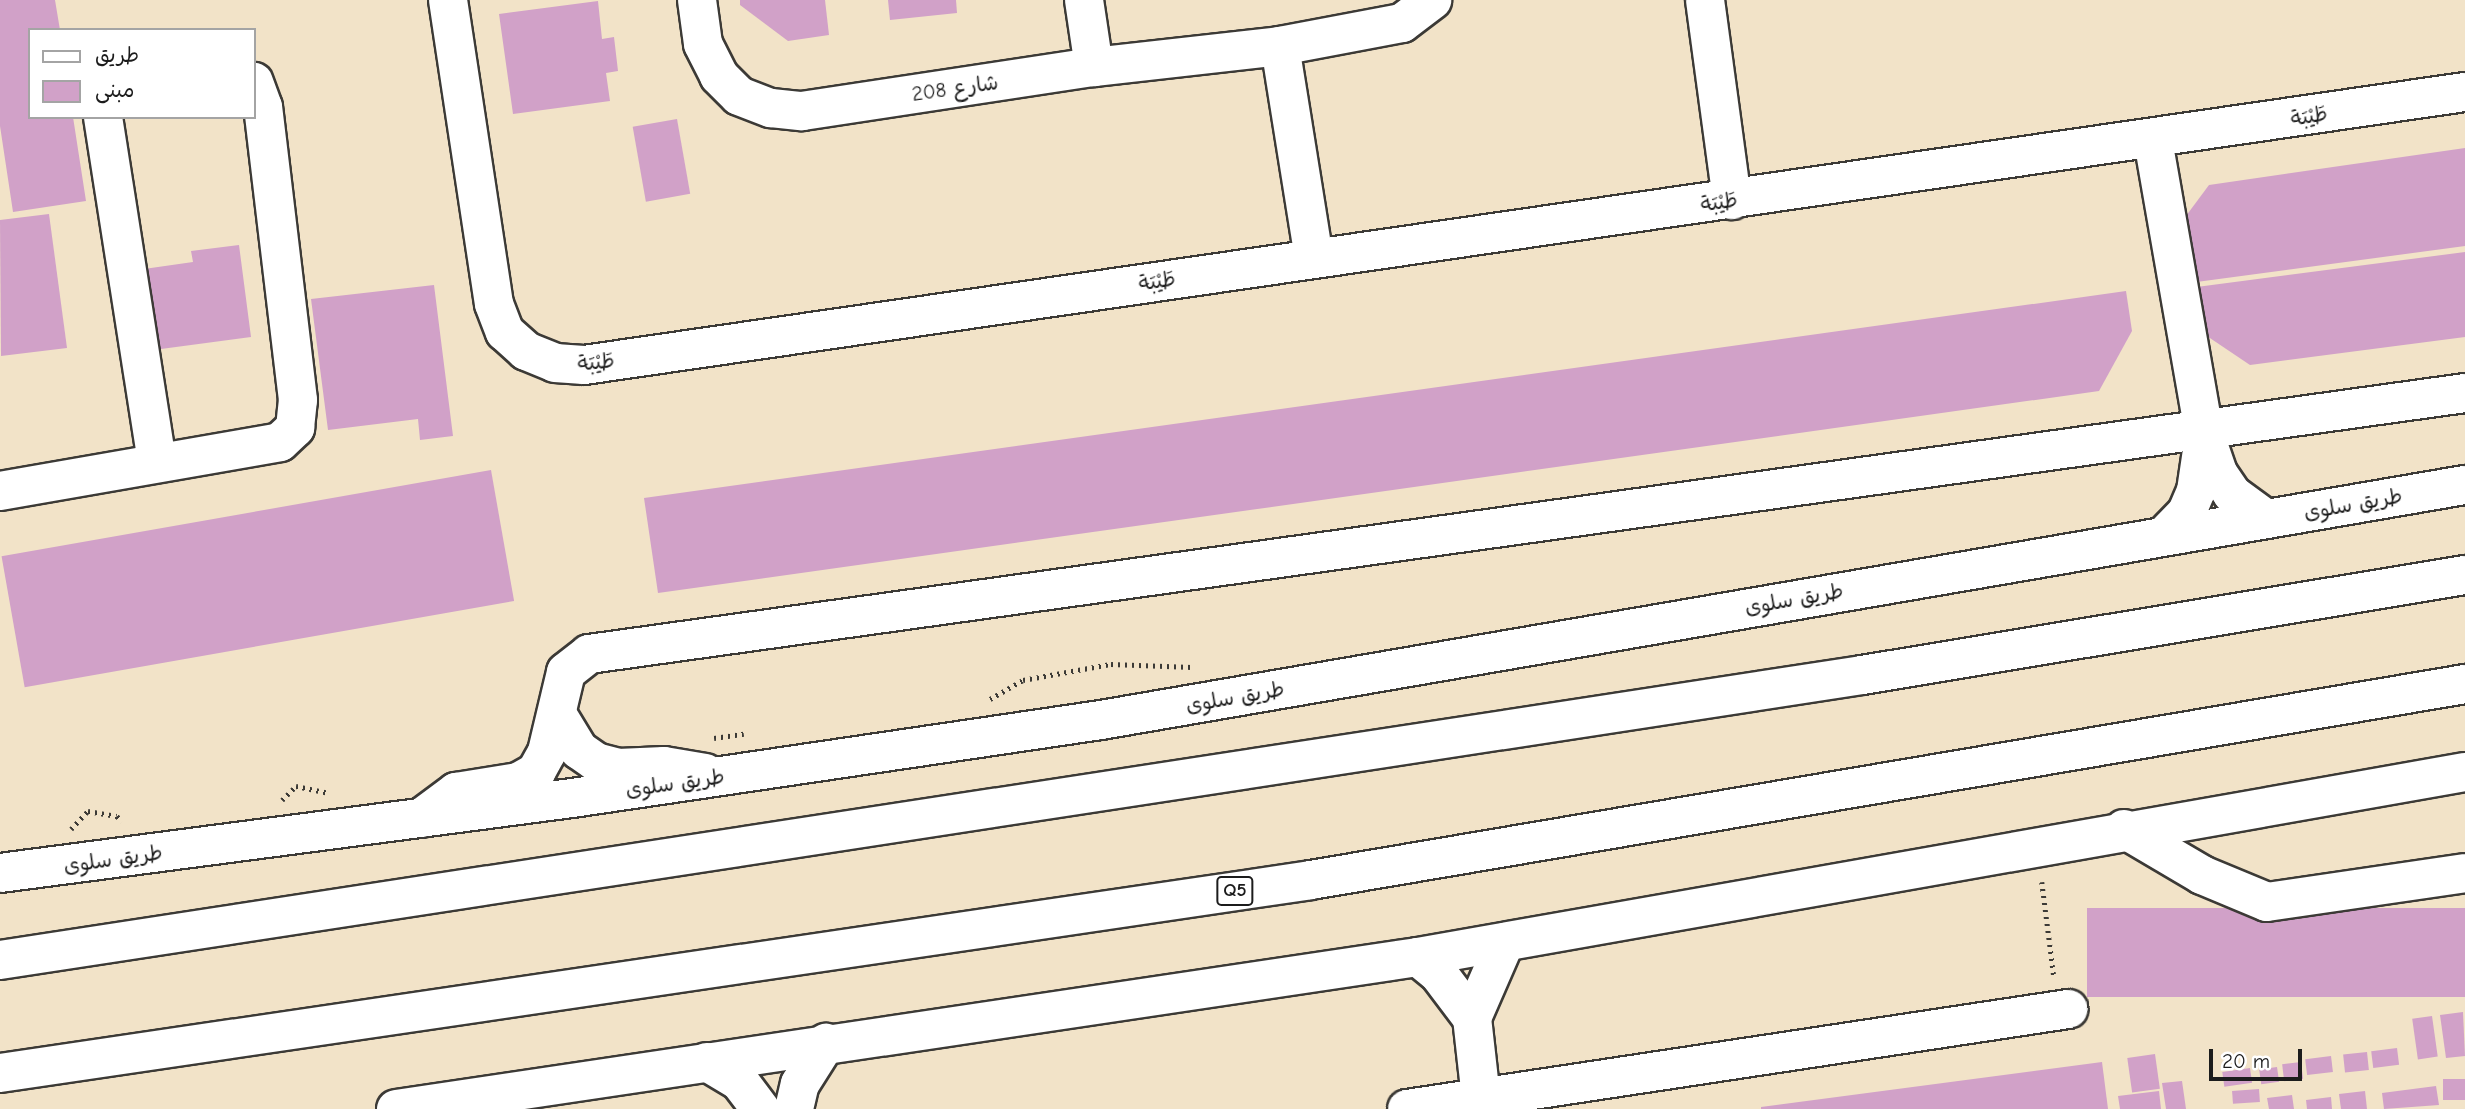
<!DOCTYPE html>
<html>
<head>
<meta charset="utf-8">
<style>
  body { margin:0 }
  #map { position:relative; width:2465px; height:1109px; overflow:hidden; background:#f2e3c8; font-family:"Comic Neue","Playpen Sans Arabic",sans-serif }
  div>[style] { position:absolute }
  .building>* { inset:0; background:#d1a1c8; transform-origin:0 0 }
  .path>* { height:4.5px; margin-top:-2.25px; transform-origin:0; background:repeating-linear-gradient(90deg,#3c3a36 0 2px,transparent 0 7px) }
  .roads { filter:drop-shadow(2px 0 #3c3a36) drop-shadow(-2px 0 #3c3a36) drop-shadow(0 2px #3c3a36) drop-shadow(0 -2px #3c3a36) }
  .minor>* { height:38px; margin:-19px; padding:0 19px; transform-origin:19px; border-radius:19px; background:#fff }
  .major>* { height:38px; margin:-19px; padding:0 19px; transform-origin:19px; border-radius:19px; background:#fff }
  .highway>* { height:38px; margin:-19px; padding:0 19px; transform-origin:19px; border-radius:19px; background:#fff }
  span { translate:-50% -50%; white-space:nowrap; text-align:center; line-height:1.15; -webkit-text-stroke:5px #fff; paint-order:stroke }
  .shield-label span { padding:2px 5px; background:#fff; border:2px solid; border-radius:5px; -webkit-text-stroke-width:0 }
  .shield-label { font-size:19px; color:#1c1c1c; font-weight:700 }
  .street-label { font-size:21px; color:#1c1c1c }
  .legend { position:absolute; left:28px; top:28px; width:228px; height:91px; box-sizing:border-box; background:#fff; border:2px solid #a4a4a4; margin:0; padding:9px 12px; list-style:none; font-size:21px; color:#1c1c1c }
  .legend li { display:flex; align-items:center; gap:14px; height:35px }
  .legend b { width:35px; border:2px solid #a4a4a4 }
  .scale { position:absolute; left:2209px; top:1049px; width:93px; height:32px; box-sizing:border-box; border:4px solid #1c1c1c; border-top:0; padding-left:9px; font-size:21px; line-height:24px; white-space:nowrap; color:#1c1c1c; -webkit-text-stroke:5px #fff; paint-order:stroke }
</style>
</head>
<body>
<div id="map">
  <div class="building">
    <div style="clip-path:polygon(0 0,55px 0,60px 30px,30px 30px,30px 117px,73px 117px,86px 201px,13px 212px,0 126px)"></div>
    <div style="clip-path:polygon(740px 0,825px 0,829px 35px,788px 41px,740px 5px)"></div>
    <div style="clip-path:polygon(888px 0,956px 0,957px 13px,890px 20px)"></div>
    <div style="clip-path:polygon(598px 1px,602px 39px,614px 37px,618px 71px,606px 73px,610px 101px,513px 114px,499px 14px)"></div>
    <div style="left:677px;top:119px;width:76px;height:45px;rotate:80deg"></div>
    <div style="clip-path:polygon(2465px 148px,2465px 246px,2189px 283px,2180px 224px,2209px 185px)"></div>
    <div style="clip-path:polygon(49px 214px,67px 348px,1px 356px,0 220px)"></div>
    <div style="clip-path:polygon(239px 245px,251px 337px,146px 351px,130px 271px,193px 262px,191px 251px)"></div>
    <div style="clip-path:polygon(2465px 252px,2465px 337px,2250px 365px,2195px 328px,2189px 288px)"></div>
    <div style="clip-path:polygon(434px 285px,453px 436px,420px 440px,418px 419px,328px 430px,311px 299px)"></div>
    <div style="clip-path:polygon(2126px 291px,2132px 331px,2099px 391px,658px 593px,644px 498px)"></div>
    <div style="left:491px;top:470px;width:133px;height:497px;rotate:80deg"></div>
    <div style="left:2465px;top:908px;width:89px;height:378px;rotate:90deg"></div>
    <div style="clip-path:polygon(2463px 1012px,2465px 1056px,2446px 1058px,2440px 1015px)"></div>
    <div style="left:2432px;top:1016px;width:41px;height:20px;rotate:82deg"></div>
    <div style="left:2397px;top:1048px;width:17px;height:26px;rotate:83deg"></div>
    <div style="left:2367px;top:1052px;width:18px;height:24px;rotate:84deg"></div>
    <div style="left:2155px;top:1054px;width:35px;height:28px;rotate:82deg"></div>
    <div style="left:2331px;top:1056px;width:16px;height:26px;rotate:83deg"></div>
    <div style="clip-path:polygon(2102px 1062px,2108px 1109px,1761px 1109px,1761px 1107px)"></div>
    <div style="left:2301px;top:1062px;width:17px;height:19px;rotate:83deg"></div>
    <div style="left:2277px;top:1067px;width:15px;height:18px;rotate:82deg"></div>
    <div style="left:2250px;top:1068px;width:15px;height:28px;rotate:82deg"></div>
    <div style="left:2465px;top:1079px;width:21px;height:22px;rotate:90deg"></div>
    <div style="clip-path:polygon(2182px 1081px,2186px 1109px,2166px 1109px,2162px 1083px)"></div>
    <div style="clip-path:polygon(2436px 1086px,2439px 1105px,2384px 1109px,2382px 1093px)"></div>
    <div style="left:2259px;top:1089px;width:13px;height:27px;rotate:86deg"></div>
    <div style="clip-path:polygon(2159px 1091px,2161px 1109px,2120px 1109px,2118px 1096px)"></div>
    <div style="clip-path:polygon(2365px 1091px,2367px 1109px,2341px 1109px,2339px 1094px)"></div>
    <div style="clip-path:polygon(2292px 1095px,2294px 1109px,2269px 1109px,2267px 1098px)"></div>
    <div style="clip-path:polygon(2331px 1097px,2332px 1109px,2307px 1109px,2306px 1100px)"></div>
  </div>
  <div class="path">
    <div style="left:990px;top:699px;width:38px;rotate:-30deg"></div>
    <div style="left:1023px;top:680px;width:89px;rotate:-10.3deg"></div>
    <div style="left:1111px;top:664px;width:81px;rotate:2.1deg"></div>
    <div style="left:714px;top:738px;width:30px;rotate:-8deg"></div>
    <div style="left:282px;top:800px;width:20px;rotate:-45deg"></div>
    <div style="left:296px;top:786px;width:34px;rotate:12deg"></div>
    <div style="left:71px;top:829px;width:25px;rotate:-47deg"></div>
    <div style="left:88px;top:811px;width:29px;rotate:10deg"></div>
    <div style="left:117px;top:816px;width:7px;rotate:45deg"></div>
    <div style="left:2042px;top:882px;width:96px;rotate:82.8deg"></div>
  </div>
  <div class="roads">
    <div class="minor">
      <div style="left:448px;top:0;width:307px;rotate:81.4deg"></div>
      <div style="left:494px;top:304px;width:30px;rotate:69deg"></div>
      <div style="left:505px;top:332px;width:28px;rotate:42deg"></div>
      <div style="left:526px;top:351px;width:31px;rotate:22deg"></div>
      <div style="left:555px;top:363px;width:29px;rotate:4deg"></div>
      <div style="left:584px;top:365px;width:1901px;rotate:-8.26deg"></div>
      <div style="left:697px;top:0;width:44px;rotate:82.2deg"></div>
      <div style="left:703px;top:44px;width:36px;rotate:63deg"></div>
      <div style="left:719px;top:76px;width:28px;rotate:45deg"></div>
      <div style="left:739px;top:96px;width:34px;rotate:21deg"></div>
      <div style="left:771px;top:108px;width:31px;rotate:6deg"></div>
      <div style="left:802px;top:111px;width:295px;rotate:-8.6deg"></div>
      <div style="left:1094px;top:67px;width:187px;rotate:-6.4deg"></div>
      <div style="left:1280px;top:46px;width:124px;rotate:-10.7deg"></div>
      <div style="left:1402px;top:23px;width:38px;rotate:-37deg"></div>
      <div style="left:1084px;top:0;width:68px;rotate:81.5deg"></div>
      <div style="left:1705px;top:0;width:202px;rotate:82.3deg"></div>
      <div style="left:1280px;top:46px;width:215px;rotate:80.9deg"></div>
      <div style="left:103px;top:117px;width:349px;rotate:81.1deg"></div>
      <div style="left:2153px;top:140px;width:296px;rotate:80.1deg"></div>
      <div style="left:2204px;top:432px;width:43px;rotate:71.1deg"></div>
      <div style="left:2218px;top:473px;width:25px;rotate:56deg"></div>
      <div style="left:2232px;top:494px;width:42px;rotate:36.3deg"></div>
      <div style="left:0;top:491px;width:284px;rotate:-9.9deg"></div>
      <div style="left:280px;top:442px;width:21px;rotate:-43deg"></div>
      <div style="left:295px;top:428px;width:28px;rotate:-84deg"></div>
      <div style="left:298px;top:400px;width:295px;rotate:-96.8deg"></div>
      <div style="left:263px;top:107px;width:27px;rotate:-110deg"></div>
      <div style="left:2167px;top:533px;width:29px;rotate:-46deg"></div>
      <div style="left:2187px;top:512px;width:23px;rotate:-67deg"></div>
      <div style="left:2196px;top:491px;width:55px;rotate:-81.6deg"></div>
      <div style="left:557px;top:714px;width:42px;rotate:58.6deg"></div>
      <div style="left:579px;top:750px;width:21px;rotate:35deg"></div>
      <div style="left:596px;top:762px;width:23px;rotate:15deg"></div>
      <div style="left:618px;top:768px;width:46px;rotate:-2.5deg"></div>
      <div style="left:664px;top:766px;width:42px;rotate:9.7deg"></div>
      <div style="left:421px;top:818px;width:44px;rotate:-36.6deg"></div>
      <div style="left:456px;top:792px;width:63px;rotate:-9.2deg"></div>
      <div style="left:518px;top:782px;width:21px;rotate:-29deg"></div>
      <div style="left:536px;top:772px;width:23px;rotate:-61deg"></div>
      <div style="left:547px;top:752px;width:82px;rotate:-76.6deg"></div>
      <div style="left:566px;top:672px;width:29px;rotate:-38deg"></div>
      <div style="left:589px;top:654px;width:1894px;rotate:-7.92deg"></div>
      <div style="left:2124px;top:829px;width:91px;rotate:30.5deg"></div>
      <div style="left:2202px;top:875px;width:70px;rotate:22.6deg"></div>
      <div style="left:2267px;top:902px;width:200px;rotate:-8.3deg"></div>
      <div style="left:1418px;top:957px;width:26px;rotate:39deg"></div>
      <div style="left:1438px;top:973px;width:56px;rotate:52.9deg"></div>
      <div style="left:1481px;top:1098px;width:81px;rotate:-96.4deg"></div>
      <div style="left:1472px;top:1018px;width:83px;rotate:-66.5deg"></div>
      <div style="left:1407px;top:1109px;width:669px;rotate:-8.6deg"></div>
    </div>
    <div class="major">
      <div style="left:0;top:873px;width:577px;rotate:-7.47deg"></div>
      <div style="left:572px;top:798px;width:535px;rotate:-8.39deg"></div>
      <div style="left:1101px;top:720px;width:1384px;rotate:-9.78deg"></div>
      <div style="left:707px;top:1062px;width:39px;rotate:31deg"></div>
      <div style="left:740px;top:1082px;width:34px;rotate:53deg"></div>
      <div style="left:396px;top:1109px;width:1033px;rotate:-8.46deg"></div>
      <div style="left:1418px;top:957px;width:1063px;rotate:-10.02deg"></div>
      <div style="left:794px;top:1109px;width:26px;rotate:-77deg"></div>
      <div style="left:800px;top:1084px;width:49px;rotate:-57.6deg"></div>
    </div>
    <div class="highway">
      <div style="left:0;top:960px;width:1884px;rotate:-8.7deg"></div>
      <div style="left:1862px;top:675px;width:611px;rotate:-9.42deg"></div>
      <div style="left:0;top:1073px;width:1325px;rotate:-8.37deg"></div>
      <div style="left:1311px;top:880px;width:1171px;rotate:-9.64deg"></div>
    </div>
  </div>
  <div class="shield-label">
    <span style="left:1235px;top:891px">Q5</span>
  </div>
  <div class="street-label">
    <span style="left:955px;top:88px;rotate:-8deg">شارع 208</span>
    <span style="left:2309px;top:116px;rotate:-9deg">طَيْبَة</span>
    <span style="left:1719px;top:202px;rotate:-8deg">طَيْبَة</span>
    <span style="left:1157px;top:281px;rotate:-8deg">طَيْبَة</span>
    <span style="left:596px;top:362px;rotate:-5deg">طَيْبَة</span>
    <span style="left:2353px;top:504px;rotate:-10deg">طريق سلوى</span>
    <span style="left:1794px;top:599px;rotate:-10deg">طريق سلوى</span>
    <span style="left:1235px;top:697px;rotate:-10deg">طريق سلوى</span>
    <span style="left:675px;top:783px;rotate:-8deg">طريق سلوى</span>
    <span style="left:113px;top:859px;rotate:-8deg">طريق سلوى</span>
  </div>
  <ul class="legend">
  <li><b style="height:9px;background:#fff"></b>طريق</li>
  <li><b style="height:19px;background:#d1a1c8"></b>مبنى</li>
  </ul>
  <div class="scale">20 m</div>
</div>
</body>
</html>
